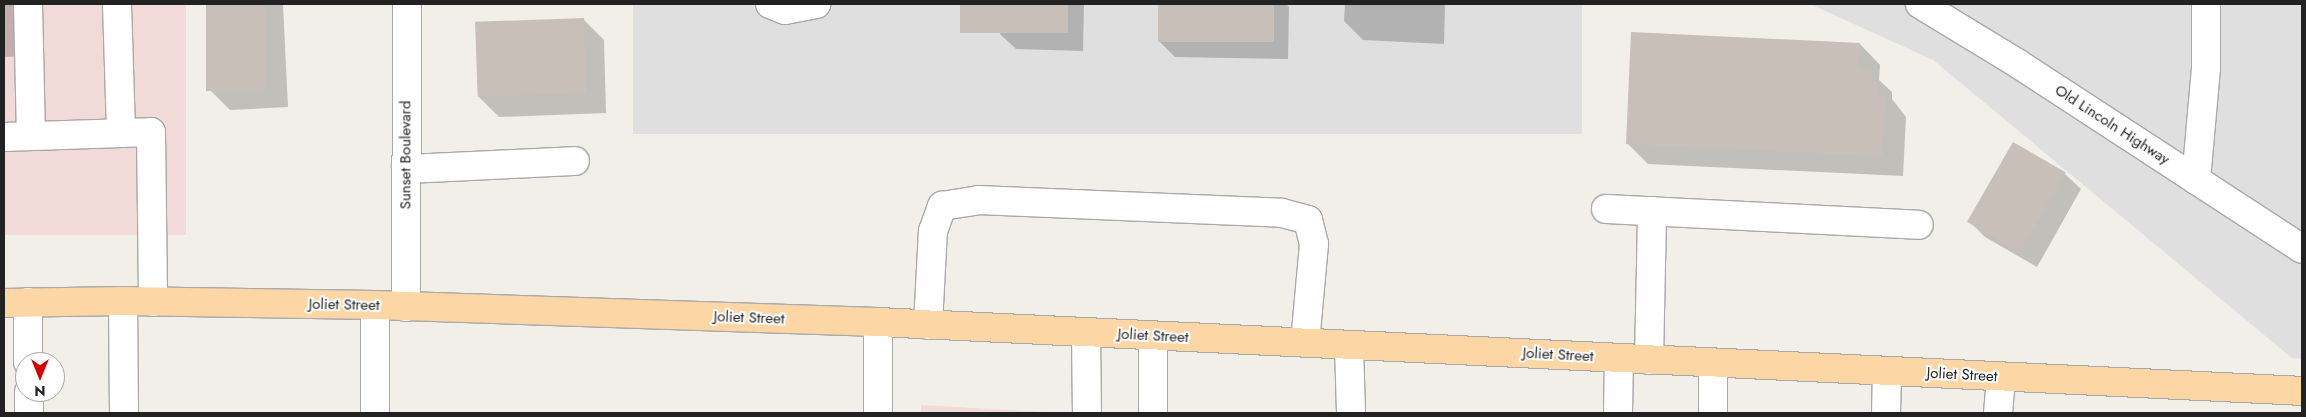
<!DOCTYPE html>
<html>
<head>
<meta charset="utf-8">
<style>
  body { margin:0 }
  #map { position:relative; width:2306px; height:417px; overflow:hidden; background:#f2efe9; font-family:Jost,sans-serif }
  div>[style] { position:absolute }
  .residential>* { inset:0; background:#e0dfdf; transform-origin:0 0 }
  .commercial>* { inset:0; background:#f2dad9; transform-origin:0 0 }
  .shadow>* { inset:0; background:#0003 }
  .building>* { inset:0; background:#c7bfb8; transform-origin:0 0 }
  .roads { filter:drop-shadow(1px 0 #a9a9a9) drop-shadow(-1px 0 #a9a9a9) drop-shadow(0 1px #a9a9a9) drop-shadow(0 -1px #a9a9a9) }
  .minor>* { height:28px; margin:-14px; padding:0 14px; transform-origin:14px; border-radius:14px; background:#fff }
  .major>* { height:28px; margin:-14px; padding:0 14px; transform-origin:14px; border-radius:14px; background:#fcd6a4 }
  span { translate:-50% -50%; white-space:nowrap; text-align:center; line-height:1.15; -webkit-text-stroke:4px #fff; paint-order:stroke }
  .street-label { font-size:15px; color:#222 }
  .frame { position:absolute; inset:0; border:5px solid #222; pointer-events:none }
  .north { position:absolute; left:15px; top:352px; width:50px; height:50px; box-sizing:border-box; background:#fff; border:1px solid #a7a7a7; border-radius:50%; rotate:180deg; font-size:14px; font-weight:700; line-height:20px; text-align:center; color:#222 }
  .north::after { content:''; display:block; margin:auto; width:18px; height:22px; background:#d40000; clip-path:polygon(50% 0,100% 100%,50% 72%,0 100%) }
</style>
</head>
<body>
<div id="map">
  <div class="residential">
    <div style="left:633px;top:4px;width:949px;height:130px"></div>
    <div style="clip-path:polygon(1810px 4px,2302px 4px,2302px 359px,2292px 358px,1933px 60px)"></div>
  </div>
  <div class="commercial">
    <div style="left:4px;top:4px;width:182px;height:231px"></div>
    <div style="clip-path:polygon(921px 405px,1061px 413px,921px 413px)"></div>
  </div>
  <div class="shadow">
    <div style="clip-path:polygon(4px 4px,16px 4px,30px 56px,4px 57px)"></div>
    <div style="clip-path:polygon(207px 4px,283px 5px,288px 107px,230px 110px,211px 91px)"></div>
    <div style="clip-path:polygon(1001px 4px,1084px 4px,1083px 51px,1016px 49px,1000px 34px)"></div>
    <div style="clip-path:polygon(1159px 4px,1286px 4px,1289px 7px,1288px 59px,1175px 57px,1159px 41px)"></div>
    <div style="clip-path:polygon(1345px 4px,1445px 4px,1444px 44px,1363px 40px,1344px 21px)"></div>
    <div style="clip-path:polygon(583px 19px,604px 40px,606px 113px,499px 117px,478px 96px)"></div>
    <div style="clip-path:polygon(1860px 44px,1880px 65px,1879px 80px,1892px 92px,1892px 99px,1906px 117px,1903px 176px,1648px 164px,1627px 143px)"></div>
    <div style="clip-path:polygon(2065px 174px,2081px 189px,2037px 267px,1985px 237px,1969px 221px)"></div>
  </div>
  <div class="building">
    <div style="left:206px;top:4px;width:59px;height:87px"></div>
    <div style="left:960px;top:4px;width:108px;height:29px"></div>
    <div style="left:1158px;top:4px;width:116px;height:38px"></div>
    <div style="left:584px;top:18px;width:75px;height:109px;rotate:88deg"></div>
    <div style="clip-path:polygon(1631px 32px,1860px 43px,1859px 70px,1872px 71px,1872px 82px,1877px 82px,1877px 95px,1886px 95px,1882px 156px,1626px 144px)"></div>
    <div style="left:2013px;top:142px;width:61px;height:92px;rotate:30deg"></div>
  </div>
  <div class="roads">
    <div class="minor">
      <div style="left:28px;top:4px;width:132px;rotate:88.7deg"></div>
      <div style="left:117px;top:4px;width:129px;rotate:88.2deg"></div>
      <div style="left:770px;top:4px;width:16px;rotate:22deg"></div>
      <div style="left:785px;top:10px;width:32px;rotate:-11deg"></div>
      <div style="left:1920px;top:4px;width:114px;rotate:31.3deg"></div>
      <div style="left:2017px;top:63px;width:340px;rotate:33.1deg"></div>
      <div style="left:4px;top:137px;width:147px;rotate:-1.9deg"></div>
      <div style="left:151px;top:132px;width:170px;rotate:89.3deg"></div>
      <div style="left:406px;top:169px;width:169px;rotate:-2.7deg"></div>
      <div style="left:2196px;top:180px;width:112px;rotate:-84.9deg"></div>
      <div style="left:2206px;top:68px;width:64px;rotate:-90deg"></div>
      <div style="left:1606px;top:209px;width:313px;rotate:2.9deg"></div>
      <div style="left:123px;top:301px;width:112px;rotate:89.5deg"></div>
      <div style="left:28px;top:302px;width:60px;rotate:90deg"></div>
      <div style="left:406px;top:307px;width:303px;rotate:-89.8deg"></div>
      <div style="left:878px;top:322px;width:91px;rotate:90deg"></div>
      <div style="left:928px;top:325px;width:94px;rotate:-87deg"></div>
      <div style="left:933px;top:231px;width:27px;rotate:-70deg"></div>
      <div style="left:942px;top:206px;width:36px;rotate:-9deg"></div>
      <div style="left:978px;top:200px;width:304px;rotate:2.4deg"></div>
      <div style="left:1282px;top:213px;width:27px;rotate:15deg"></div>
      <div style="left:1308px;top:220px;width:25px;rotate:76deg"></div>
      <div style="left:1314px;top:244px;width:99px;rotate:95.2deg"></div>
      <div style="left:1086px;top:333px;width:80px;rotate:89.3deg"></div>
      <div style="left:1153px;top:336px;width:77px;rotate:90deg"></div>
      <div style="left:1349px;top:345px;width:68px;rotate:88.3deg"></div>
      <div style="left:1649px;top:360px;width:149px;rotate:-88.8deg"></div>
      <div style="left:29px;top:392px;width:21px;rotate:90deg"></div>
      <div style="left:375px;top:413px;width:108px;rotate:-90deg"></div>
      <div style="left:1618px;top:413px;width:55px;rotate:-89deg"></div>
      <div style="left:1713px;top:413px;width:50px;rotate:-90deg"></div>
      <div style="left:1886px;top:413px;width:42px;rotate:-88.6deg"></div>
      <div style="left:1998px;top:413px;width:36px;rotate:-85deg"></div>
    </div>
    <div class="major">
      <div style="left:4px;top:303px;width:119px;rotate:-1deg"></div>
      <div style="left:123px;top:301px;width:252px;rotate:0.9deg"></div>
      <div style="left:375px;top:305px;width:503px;rotate:1.94deg"></div>
      <div style="left:878px;top:322px;width:1426px;rotate:2.77deg"></div>
    </div>
  </div>
  <div class="street-label">
    <span style="left:2112px;top:125px;rotate:33deg">Old Lincoln Highway</span>
    <span style="left:406px;top:155px;rotate:-90deg">Sunset Boulevard</span>
    <span style="left:344px;top:305px;rotate:1deg">Joliet Street</span>
    <span style="left:749px;top:318px;rotate:2deg">Joliet Street</span>
    <span style="left:1153px;top:336px;rotate:3deg">Joliet Street</span>
    <span style="left:1558px;top:355px;rotate:3deg">Joliet Street</span>
    <span style="left:1962px;top:375px;rotate:3deg">Joliet Street</span>
  </div>
  <div class="frame"></div>
  <div class="north">N</div>
</div>
</body>
</html>
